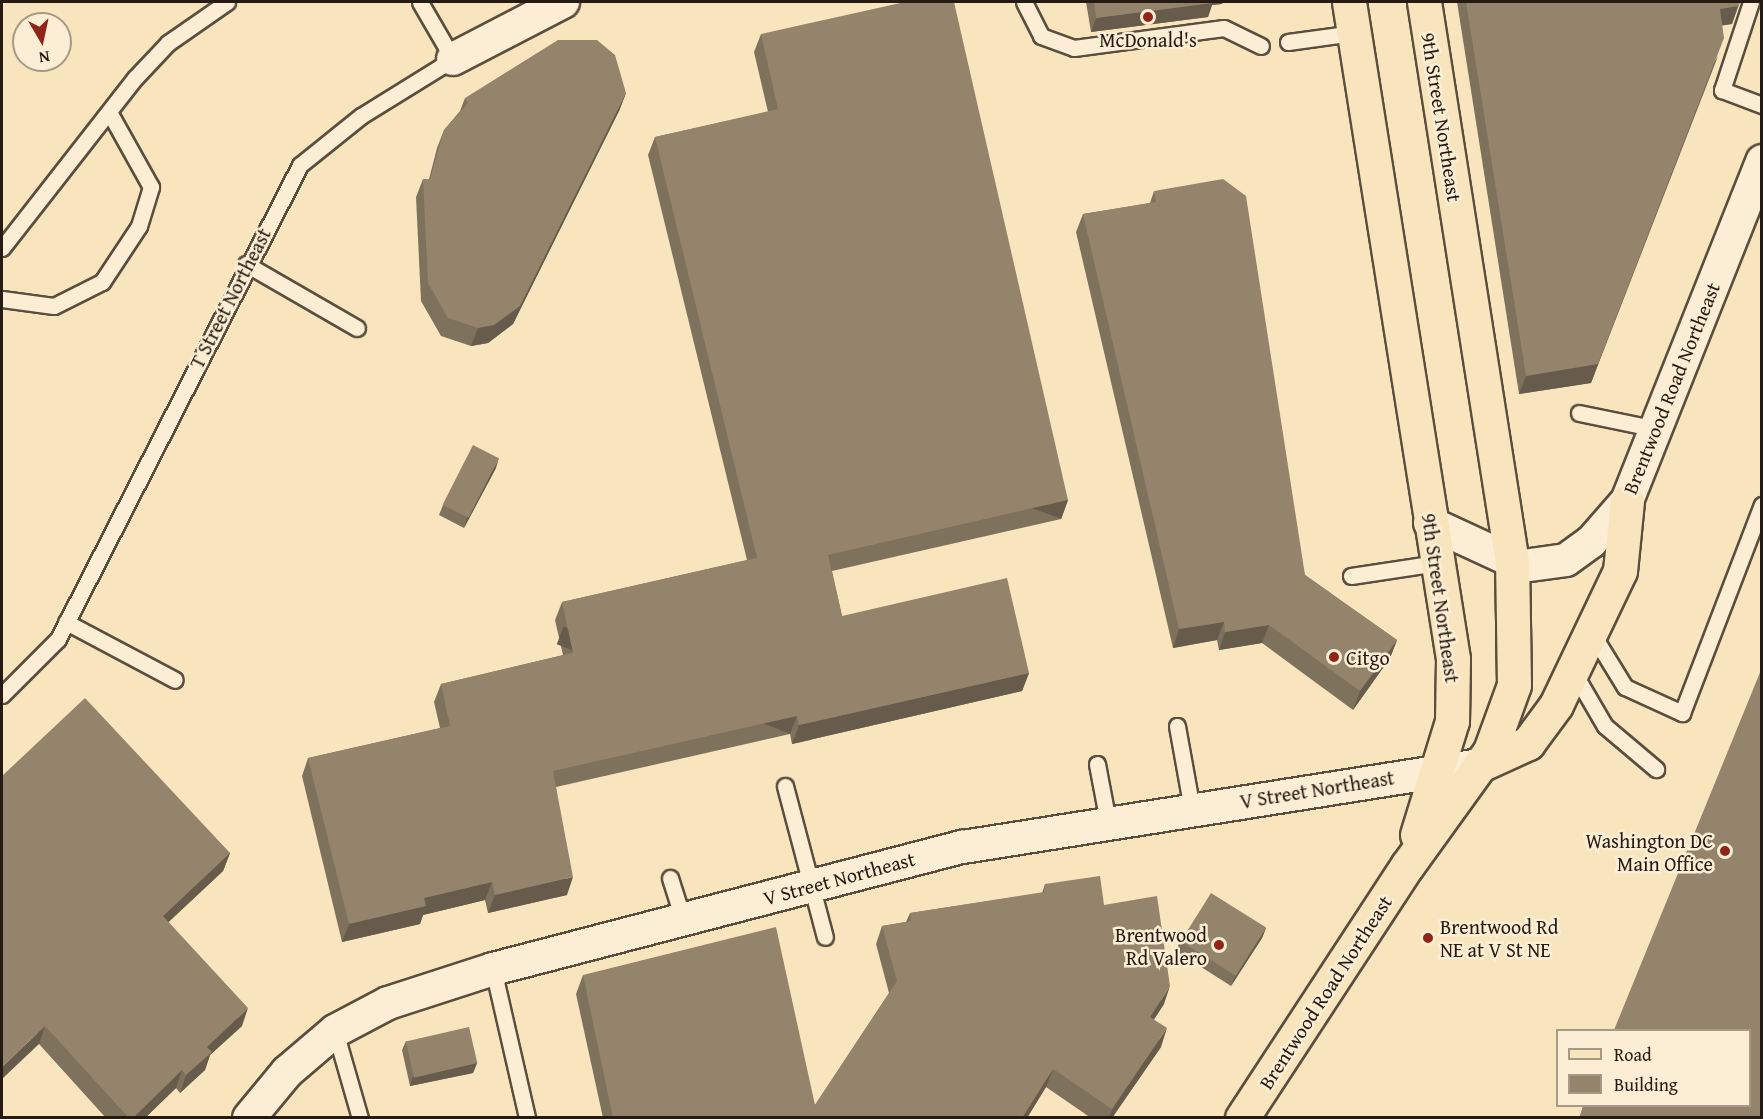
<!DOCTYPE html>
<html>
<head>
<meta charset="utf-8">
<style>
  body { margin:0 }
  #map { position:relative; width:1763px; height:1119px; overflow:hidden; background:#f9e5bd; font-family:"Gentium Book Plus",serif }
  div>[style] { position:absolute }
  .roads { filter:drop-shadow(2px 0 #5a4e3e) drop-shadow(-2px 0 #5a4e3e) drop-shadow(0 2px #5a4e3e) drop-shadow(0 -2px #5a4e3e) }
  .service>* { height:15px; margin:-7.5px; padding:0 7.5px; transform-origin:7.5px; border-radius:7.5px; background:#fbeed4 }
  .minor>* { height:32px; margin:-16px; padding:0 16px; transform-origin:16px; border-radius:16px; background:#fbeed4 }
  .primary>* { height:33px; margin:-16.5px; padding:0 16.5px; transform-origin:16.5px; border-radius:16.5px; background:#f9e5bd }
  .wall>* { inset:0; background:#7e725c }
  .shaded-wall>* { inset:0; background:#675c4b; transform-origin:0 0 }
  .building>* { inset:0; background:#93846b; transform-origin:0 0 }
  .dots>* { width:16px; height:16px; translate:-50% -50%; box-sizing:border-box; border:3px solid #fbeed4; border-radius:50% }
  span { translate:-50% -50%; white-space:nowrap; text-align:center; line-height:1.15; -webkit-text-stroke:5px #fbeed4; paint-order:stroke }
  .poi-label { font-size:20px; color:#251b13 }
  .left { translate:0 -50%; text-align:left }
  .right { translate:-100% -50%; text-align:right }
  .street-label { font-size:20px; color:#251b13 }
  .frame { position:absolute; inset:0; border:3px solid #251b13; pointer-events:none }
  .legend { position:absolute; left:1556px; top:1029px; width:195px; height:78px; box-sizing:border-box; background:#fbeed4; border:2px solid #a59a87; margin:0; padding:8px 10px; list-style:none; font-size:18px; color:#251b13 }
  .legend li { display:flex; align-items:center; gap:12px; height:30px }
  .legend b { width:30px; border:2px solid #a59a87 }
  .north { position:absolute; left:12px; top:12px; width:60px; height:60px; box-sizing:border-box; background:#fbeed4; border:2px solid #a59a87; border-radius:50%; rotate:171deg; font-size:16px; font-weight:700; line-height:24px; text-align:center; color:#251b13 }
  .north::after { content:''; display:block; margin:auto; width:21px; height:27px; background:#8f2418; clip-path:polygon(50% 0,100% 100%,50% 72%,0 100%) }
</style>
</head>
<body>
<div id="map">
  <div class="roads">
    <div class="service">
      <div style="left:1024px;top:2px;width:38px;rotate:63deg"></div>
      <div style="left:1041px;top:36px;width:35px;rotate:20deg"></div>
      <div style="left:1074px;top:48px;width:151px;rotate:-7.6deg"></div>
      <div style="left:1224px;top:28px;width:41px;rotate:25.9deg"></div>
      <div style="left:1751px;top:2px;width:93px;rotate:108.2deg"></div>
      <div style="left:1722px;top:90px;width:43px;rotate:20.6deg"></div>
      <div style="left:1288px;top:42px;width:67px;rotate:-7.8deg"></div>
      <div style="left:2px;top:248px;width:216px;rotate:-52deg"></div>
      <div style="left:135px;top:78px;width:48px;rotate:-46.7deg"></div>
      <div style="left:168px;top:43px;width:72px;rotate:-34.8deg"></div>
      <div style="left:246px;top:264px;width:128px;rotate:30deg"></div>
      <div style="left:2px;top:299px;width:52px;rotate:7.7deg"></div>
      <div style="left:54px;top:306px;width:54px;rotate:-26.6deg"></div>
      <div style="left:102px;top:282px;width:67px;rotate:-56.5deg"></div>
      <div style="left:139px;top:226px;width:41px;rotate:-72.9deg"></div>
      <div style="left:151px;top:187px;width:86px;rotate:-119.2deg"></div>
      <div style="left:1579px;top:413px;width:80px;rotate:11.6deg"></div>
      <div style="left:1351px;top:576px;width:87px;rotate:-8.6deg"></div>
      <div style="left:66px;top:622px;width:123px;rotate:28deg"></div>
      <div style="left:1593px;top:635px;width:61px;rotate:58.4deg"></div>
      <div style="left:1625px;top:687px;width:63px;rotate:24.5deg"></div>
      <div style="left:1682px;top:713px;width:223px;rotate:-69deg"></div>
      <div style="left:1574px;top:673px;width:61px;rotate:59.7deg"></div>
      <div style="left:1605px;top:726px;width:67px;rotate:40.1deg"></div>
      <div style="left:2px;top:695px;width:79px;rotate:-45deg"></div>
      <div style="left:58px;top:639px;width:532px;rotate:-62.95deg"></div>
      <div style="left:300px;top:165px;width:78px;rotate:-38.8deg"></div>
      <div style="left:361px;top:116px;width:108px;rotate:-31.8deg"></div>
      <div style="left:453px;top:59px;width:66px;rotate:-120.1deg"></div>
      <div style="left:1177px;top:726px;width:84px;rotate:79.8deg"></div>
      <div style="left:1097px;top:764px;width:59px;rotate:79.3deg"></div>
      <div style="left:785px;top:786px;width:156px;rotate:75.2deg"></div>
      <div style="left:670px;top:878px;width:43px;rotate:72.4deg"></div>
      <div style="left:493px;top:969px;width:153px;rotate:77.1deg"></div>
      <div style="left:335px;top:1031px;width:91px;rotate:74deg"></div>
    </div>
    <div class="minor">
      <div style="left:453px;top:59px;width:124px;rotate:-27.4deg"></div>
      <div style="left:1430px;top:523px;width:102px;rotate:24.8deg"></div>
      <div style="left:1523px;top:566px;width:43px;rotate:-7.9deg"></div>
      <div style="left:1566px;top:560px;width:31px;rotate:-36deg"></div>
      <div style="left:1591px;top:542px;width:55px;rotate:-48.7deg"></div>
      <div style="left:1627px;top:501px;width:366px;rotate:-68.3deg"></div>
      <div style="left:249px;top:1118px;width:60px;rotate:-50.4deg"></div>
      <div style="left:287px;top:1072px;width:63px;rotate:-40.5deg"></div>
      <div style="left:335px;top:1031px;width:60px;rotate:-27.8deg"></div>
      <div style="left:388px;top:1003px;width:110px;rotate:-17.9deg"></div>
      <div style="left:493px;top:969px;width:486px;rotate:-14.6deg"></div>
      <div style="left:963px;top:847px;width:523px;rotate:-9.01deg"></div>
    </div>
    <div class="primary">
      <div style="left:1349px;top:2px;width:665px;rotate:81deg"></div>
      <div style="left:1453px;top:659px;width:62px;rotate:90.9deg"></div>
      <div style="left:1452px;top:721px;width:119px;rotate:107.1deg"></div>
      <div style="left:1480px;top:765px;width:53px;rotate:-24.6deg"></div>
      <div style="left:1528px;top:743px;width:47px;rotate:-53.6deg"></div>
      <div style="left:1556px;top:705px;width:148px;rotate:-64.5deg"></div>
      <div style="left:1620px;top:571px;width:70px;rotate:-84.3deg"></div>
      <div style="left:1242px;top:1118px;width:301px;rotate:-56.8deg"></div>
      <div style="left:1407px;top:866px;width:142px;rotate:-54.2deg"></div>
      <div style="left:1490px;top:751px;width:70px;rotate:-70deg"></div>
      <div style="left:1514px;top:685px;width:122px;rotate:-90.9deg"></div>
      <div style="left:1512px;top:563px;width:568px;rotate:-98.91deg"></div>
    </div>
  </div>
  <div class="wall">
    <div style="clip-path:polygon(1086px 2px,1223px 2px,1222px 4px,1212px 5px,1208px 17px,1091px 32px)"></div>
    <div style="clip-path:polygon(1457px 2px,1740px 2px,1732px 24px,1722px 25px,1591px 383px,1519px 394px)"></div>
    <div style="clip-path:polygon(761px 34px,1068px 500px,1061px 519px,832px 571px,842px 616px,1029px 673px,1022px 691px,792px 744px,790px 734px,556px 787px,567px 895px,488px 913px,485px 900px,423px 915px,420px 924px,342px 942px,302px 776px,308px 758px,440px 728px,434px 702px,441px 684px,563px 655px,555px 620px,562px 602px,747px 560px,648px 155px,655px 137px,768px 112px,754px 52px)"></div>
    <div style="clip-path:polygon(626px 93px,619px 111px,513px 324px,488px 343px,471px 346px,441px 336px,421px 301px,416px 197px,423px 179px,429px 179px,437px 148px,444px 130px,460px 111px,465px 98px)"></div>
    <div style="clip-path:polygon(1154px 191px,1305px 575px,1397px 640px,1390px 658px,1353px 710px,1262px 643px,1219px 650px,1217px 640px,1173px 648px,1076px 232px,1083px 214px,1150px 203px)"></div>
    <div style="clip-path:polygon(496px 468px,464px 528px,439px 515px,443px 505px)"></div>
    <div style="clip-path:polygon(2px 776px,230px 853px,223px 871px,168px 922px,242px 1026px,210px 1055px,205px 1070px,180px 1093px,176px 1088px,145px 1118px,106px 1118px,39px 1044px)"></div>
    <div style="clip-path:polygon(1045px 884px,1104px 905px,1164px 1004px,1154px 1019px,1161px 1047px,1112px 1118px,1091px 1118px,1046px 1087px,1027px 1118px,603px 1118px,576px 994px,583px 975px,815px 1105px,889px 993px,876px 944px,882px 926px,906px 922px,910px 913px,1042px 893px)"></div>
    <div style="clip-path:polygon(1266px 928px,1262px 938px,1231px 986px,1176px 951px,1180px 941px)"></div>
    <div style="clip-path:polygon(406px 1041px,477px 1063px,473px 1073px,410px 1086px,402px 1050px)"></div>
  </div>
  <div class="shaded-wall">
    <div style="clip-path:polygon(1208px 2px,1223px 2px,1222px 4px,1212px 5px,1208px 17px,1091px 32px,1096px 18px)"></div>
    <div style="clip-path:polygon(1738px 6px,1732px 24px,1713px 27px,1720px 9px)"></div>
    <div style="clip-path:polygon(1718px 56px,1591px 383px,1519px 394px,1526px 376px)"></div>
    <div style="clip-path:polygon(626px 93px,619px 111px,513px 324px,488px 343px,471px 346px,478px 328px)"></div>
    <div style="clip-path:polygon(499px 458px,496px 468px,464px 528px,467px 518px)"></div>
    <div style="left:1068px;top:500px;width:20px;height:246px;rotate:110deg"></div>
    <div style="clip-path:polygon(1224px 622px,1217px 640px,1173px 648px,1179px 629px)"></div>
    <div style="clip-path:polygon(1269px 625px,1262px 643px,1219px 650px,1225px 632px)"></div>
    <div style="clip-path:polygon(1397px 640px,1390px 658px,1353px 710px,1360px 691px)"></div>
    <div style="clip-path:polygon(1029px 673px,1022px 691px,792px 744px,799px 725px)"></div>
    <div style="left:797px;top:716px;width:19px;height:250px;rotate:111deg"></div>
    <div style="clip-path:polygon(230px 853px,223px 871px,156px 934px,163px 916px)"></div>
    <div style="clip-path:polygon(573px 877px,567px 895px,488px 913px,495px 895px)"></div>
    <div style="clip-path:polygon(492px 882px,485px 900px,423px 915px,420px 924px,342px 942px,349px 924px,424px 898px)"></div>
    <div style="clip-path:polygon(1266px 928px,1262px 938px,1231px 986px,1235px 976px)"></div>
    <div style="clip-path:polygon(1170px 986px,1164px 1004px,1144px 1035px,1150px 1017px)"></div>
    <div style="clip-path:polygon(248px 1008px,242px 1026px,210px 1055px,205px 1070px,180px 1093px,186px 1075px,207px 1047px)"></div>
    <div style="clip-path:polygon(45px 1026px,39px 1044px,2px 1079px,2px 1067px)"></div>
    <div style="clip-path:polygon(1167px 1028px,1161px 1047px,1112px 1118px,1109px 1118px,1112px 1109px)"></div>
    <div style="clip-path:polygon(477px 1063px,473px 1073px,410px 1086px,413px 1076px)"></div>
    <div style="clip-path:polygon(1053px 1069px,1046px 1087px,1027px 1118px,1022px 1118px)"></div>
    <div style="clip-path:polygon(182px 1070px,176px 1088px,145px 1118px,133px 1118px)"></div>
  </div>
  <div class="building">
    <div style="clip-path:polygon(905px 2px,954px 2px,1068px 500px,828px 555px,842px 616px,1007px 578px,1029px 673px,799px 725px,797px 716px,553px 771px,573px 877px,495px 895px,492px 882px,424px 898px,426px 906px,349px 924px,308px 758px,450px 726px,441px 684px,573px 653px,562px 602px,757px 558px,655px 137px,778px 109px,761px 34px)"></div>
    <div style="clip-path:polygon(1094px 2px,1213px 2px,1213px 3px,1096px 18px)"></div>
    <div style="clip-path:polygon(1466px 2px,1740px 2px,1738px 6px,1720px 9px,1724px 38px,1598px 364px,1526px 376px)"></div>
    <div style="clip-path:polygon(558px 40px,597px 40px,615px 55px,626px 93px,520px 306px,494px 325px,478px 328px,448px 318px,428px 283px,423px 179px,430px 179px,444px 130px,468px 103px,465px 98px)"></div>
    <div style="clip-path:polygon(1223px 179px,1246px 196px,1305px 575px,1397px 640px,1360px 691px,1269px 625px,1225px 632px,1224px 622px,1179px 629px,1083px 214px,1156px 202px,1154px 191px)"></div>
    <div style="left:473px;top:445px;width:29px;height:67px;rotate:27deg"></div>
    <div style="clip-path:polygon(1761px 670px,1761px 1118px,1579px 1118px,1583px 1106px,1749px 1106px,1749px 1030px,1614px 1030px)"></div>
    <div style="clip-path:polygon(85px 698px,230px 853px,163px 916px,248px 1008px,207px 1047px,212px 1052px,186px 1075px,182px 1070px,133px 1118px,129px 1118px,45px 1026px,2px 1067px,2px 776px)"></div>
    <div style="clip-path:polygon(1100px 876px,1104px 905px,1157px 896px,1170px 986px,1150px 1017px,1167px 1028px,1112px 1109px,1053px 1069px,1022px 1118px,613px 1118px,583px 975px,776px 927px,815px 1105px,897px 981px,882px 926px,911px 921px,910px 913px,1044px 892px,1045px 884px)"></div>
    <div style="left:1211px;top:893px;width:65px;height:57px;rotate:32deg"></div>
    <div style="left:469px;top:1027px;width:37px;height:65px;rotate:77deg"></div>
  </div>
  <div class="dots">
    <div style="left:1148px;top:17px;background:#8f2418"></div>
    <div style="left:1334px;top:657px;background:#8f2418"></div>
    <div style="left:1725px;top:851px;background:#8f2418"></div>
    <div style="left:1428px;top:938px;background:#8f2418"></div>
    <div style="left:1219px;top:945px;background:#8f2418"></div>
  </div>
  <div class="poi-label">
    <span style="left:1148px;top:39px">McDonald's</span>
    <span class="left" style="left:1346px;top:657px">Citgo</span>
    <span class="right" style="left:1713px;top:852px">Washington DC<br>Main Office</span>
    <span class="left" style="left:1440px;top:938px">Brentwood Rd<br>NE at V St NE</span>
    <span class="right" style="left:1207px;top:946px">Brentwood<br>Rd Valero</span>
  </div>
  <div class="street-label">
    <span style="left:1442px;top:117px;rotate:81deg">9th Street Northeast</span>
    <span style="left:230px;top:298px;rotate:-63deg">T Street Northeast</span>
    <span style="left:1671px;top:388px;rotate:-68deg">Brentwood Road Northeast</span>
    <span style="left:1441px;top:598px;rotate:82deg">9th Street Northeast</span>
    <span style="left:1317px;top:789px;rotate:-9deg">V Street Northeast</span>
    <span style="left:839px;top:878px;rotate:-15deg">V Street Northeast</span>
    <span style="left:1325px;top:992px;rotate:-57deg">Brentwood Road Northeast</span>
  </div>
  <div class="frame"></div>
  <ul class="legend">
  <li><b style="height:8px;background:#f9e5bd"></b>Road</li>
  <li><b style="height:16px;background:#93846b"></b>Building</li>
  </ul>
  <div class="north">N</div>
</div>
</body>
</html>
